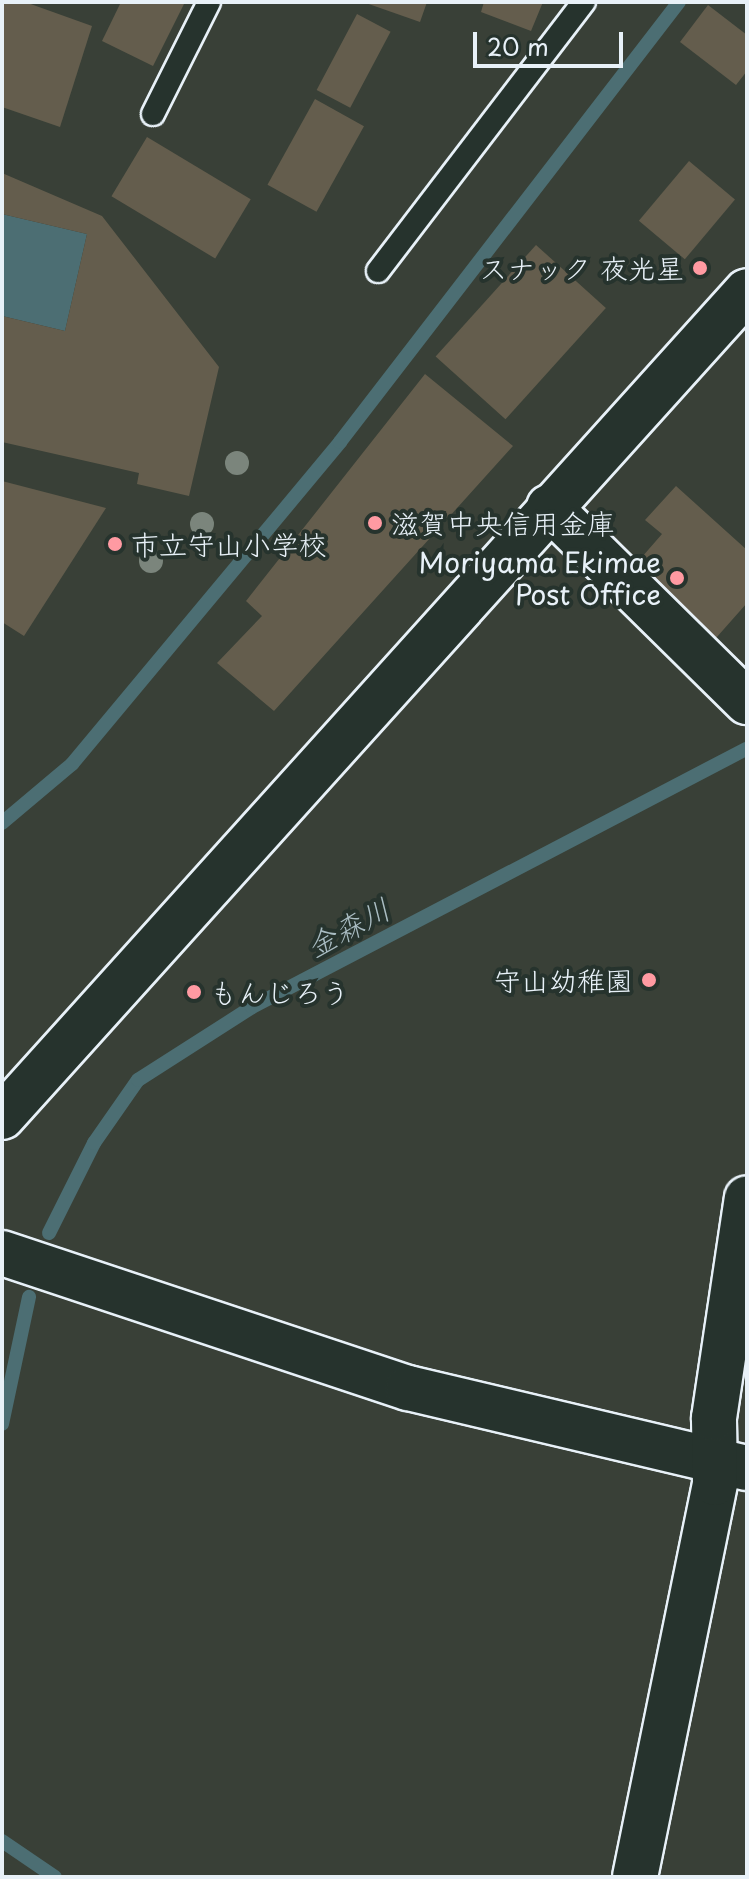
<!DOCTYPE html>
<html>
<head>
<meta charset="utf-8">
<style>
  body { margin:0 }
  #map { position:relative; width:749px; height:1879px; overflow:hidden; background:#394037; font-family:"Playpen Sans","Klee One",sans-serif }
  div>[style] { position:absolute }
  .water>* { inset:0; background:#4c6e73 }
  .stream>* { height:14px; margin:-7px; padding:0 7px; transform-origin:7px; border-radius:7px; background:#4c6e73 }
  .building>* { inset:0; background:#645d4d; transform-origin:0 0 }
  .roads { filter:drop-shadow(2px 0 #e8f1f8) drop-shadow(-2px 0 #e8f1f8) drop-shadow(0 2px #e8f1f8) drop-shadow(0 -2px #e8f1f8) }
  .lane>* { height:22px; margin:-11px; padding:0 11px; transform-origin:11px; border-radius:11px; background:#26332d }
  .street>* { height:44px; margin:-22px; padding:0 22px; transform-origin:22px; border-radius:22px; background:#26332d }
  .secondary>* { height:44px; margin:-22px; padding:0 22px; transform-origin:22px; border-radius:22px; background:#26332d }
  .trees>* { width:24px; height:24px; margin:-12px; border-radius:50%; background:#7b857c }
  .dots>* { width:22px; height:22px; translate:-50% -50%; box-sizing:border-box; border:4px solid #26332d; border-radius:50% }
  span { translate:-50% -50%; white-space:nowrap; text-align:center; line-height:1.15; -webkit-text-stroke:8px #26332d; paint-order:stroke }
  .poi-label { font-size:28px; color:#e8f1f8 }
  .right { translate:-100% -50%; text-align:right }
  .left { translate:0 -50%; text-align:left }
  .water-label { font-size:30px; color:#aabdc3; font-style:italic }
  .frame { position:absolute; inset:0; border:4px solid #e8f1f8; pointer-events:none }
  .scale { position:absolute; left:473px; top:32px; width:150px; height:36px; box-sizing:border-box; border:4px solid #e8f1f8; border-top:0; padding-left:10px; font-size:24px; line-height:28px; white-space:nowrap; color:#e8f1f8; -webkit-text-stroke:6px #26332d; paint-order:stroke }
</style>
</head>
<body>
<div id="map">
  <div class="water">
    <div style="clip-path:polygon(2px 214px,87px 234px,65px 331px,2px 316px)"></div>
  </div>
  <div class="stream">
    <div style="left:2px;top:823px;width:92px;rotate:-40.1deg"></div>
    <div style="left:72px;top:764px;width:419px;rotate:-50.2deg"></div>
    <div style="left:340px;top:442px;width:555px;rotate:-52.39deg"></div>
    <div style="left:49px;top:1233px;width:101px;rotate:-63.4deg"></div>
    <div style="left:94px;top:1143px;width:77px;rotate:-55.1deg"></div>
    <div style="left:138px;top:1080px;width:135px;rotate:-32.6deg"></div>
    <div style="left:252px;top:1007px;width:557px;rotate:-27.58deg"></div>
    <div style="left:2px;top:1424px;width:130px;rotate:-78deg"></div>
    <div style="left:2px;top:1841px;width:64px;rotate:34.2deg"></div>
  </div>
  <div class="building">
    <div style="clip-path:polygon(2px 2px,25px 2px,92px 26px,60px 127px,2px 107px)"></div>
    <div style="clip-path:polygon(121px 2px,185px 2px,153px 66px,102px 41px)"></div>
    <div style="clip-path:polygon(363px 2px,427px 2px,420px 22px)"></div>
    <div style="clip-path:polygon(484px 2px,543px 2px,531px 31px,481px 12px)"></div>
    <div style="clip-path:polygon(708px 5px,747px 35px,747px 71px,736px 85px,680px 42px)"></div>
    <div style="left:357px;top:14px;width:38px;height:86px;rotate:28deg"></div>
    <div style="left:315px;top:99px;width:56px;height:98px;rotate:29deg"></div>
    <div style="left:147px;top:137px;width:121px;height:69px;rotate:31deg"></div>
    <div style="left:689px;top:161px;width:60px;height:78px;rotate:40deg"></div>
    <div style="clip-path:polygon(2px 173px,102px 216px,219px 367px,189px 496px,137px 484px,139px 473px,2px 442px,2px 316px,65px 331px,87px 234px,2px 214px)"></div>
    <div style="left:536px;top:245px;width:94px;height:150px;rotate:42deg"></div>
    <div style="clip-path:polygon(425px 374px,513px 446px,274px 711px,217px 663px,262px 616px,246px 601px)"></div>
    <div style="clip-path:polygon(2px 481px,106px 508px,24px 636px,2px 622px)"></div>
    <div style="clip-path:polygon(676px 486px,747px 550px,747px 603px,716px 638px,635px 565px,662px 534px,645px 520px)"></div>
  </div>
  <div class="roads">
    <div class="lane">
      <div style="left:153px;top:114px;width:125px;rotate:-63.4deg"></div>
      <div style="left:378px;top:271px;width:339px;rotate:-52.6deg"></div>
    </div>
    <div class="street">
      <div style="left:549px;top:507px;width:278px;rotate:44.6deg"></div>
      <div style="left:2px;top:1253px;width:428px;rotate:18.4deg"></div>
      <div style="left:408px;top:1388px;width:348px;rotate:13.3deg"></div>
      <div style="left:635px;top:1877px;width:402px;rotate:-78.5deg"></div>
      <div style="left:715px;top:1483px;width:65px;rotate:-90.9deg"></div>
      <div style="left:714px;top:1418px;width:222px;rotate:-81.5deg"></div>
    </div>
    <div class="secondary">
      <div style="left:2px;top:1117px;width:1112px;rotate:-47.95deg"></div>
    </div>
  </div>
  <div class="trees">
    <div style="left:237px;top:463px"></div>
    <div style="left:202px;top:524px"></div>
    <div style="left:151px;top:561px"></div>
  </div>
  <div class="dots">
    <div style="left:700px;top:268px;background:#ff9aa2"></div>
    <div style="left:375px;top:523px;background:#ff9aa2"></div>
    <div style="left:115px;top:544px;background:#ff9aa2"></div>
    <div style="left:677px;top:578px;background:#ff9aa2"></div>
    <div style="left:649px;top:980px;background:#ff9aa2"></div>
    <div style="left:194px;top:992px;background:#ff9aa2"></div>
  </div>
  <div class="poi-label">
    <span class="right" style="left:684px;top:268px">スナック 夜光星</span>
    <span class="left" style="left:391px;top:523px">滋賀中央信用金庫</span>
    <span class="left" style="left:131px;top:544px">市立守山小学校</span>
    <span class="right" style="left:661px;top:578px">Moriyama Ekimae<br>Post Office</span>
    <span class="right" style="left:633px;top:980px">守山幼稚園</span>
    <span class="left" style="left:210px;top:992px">もんじろう</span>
  </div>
  <div class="water-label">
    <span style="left:348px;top:927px;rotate:-28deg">金森川</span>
  </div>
  <div class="frame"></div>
  <div class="scale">20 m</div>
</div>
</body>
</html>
